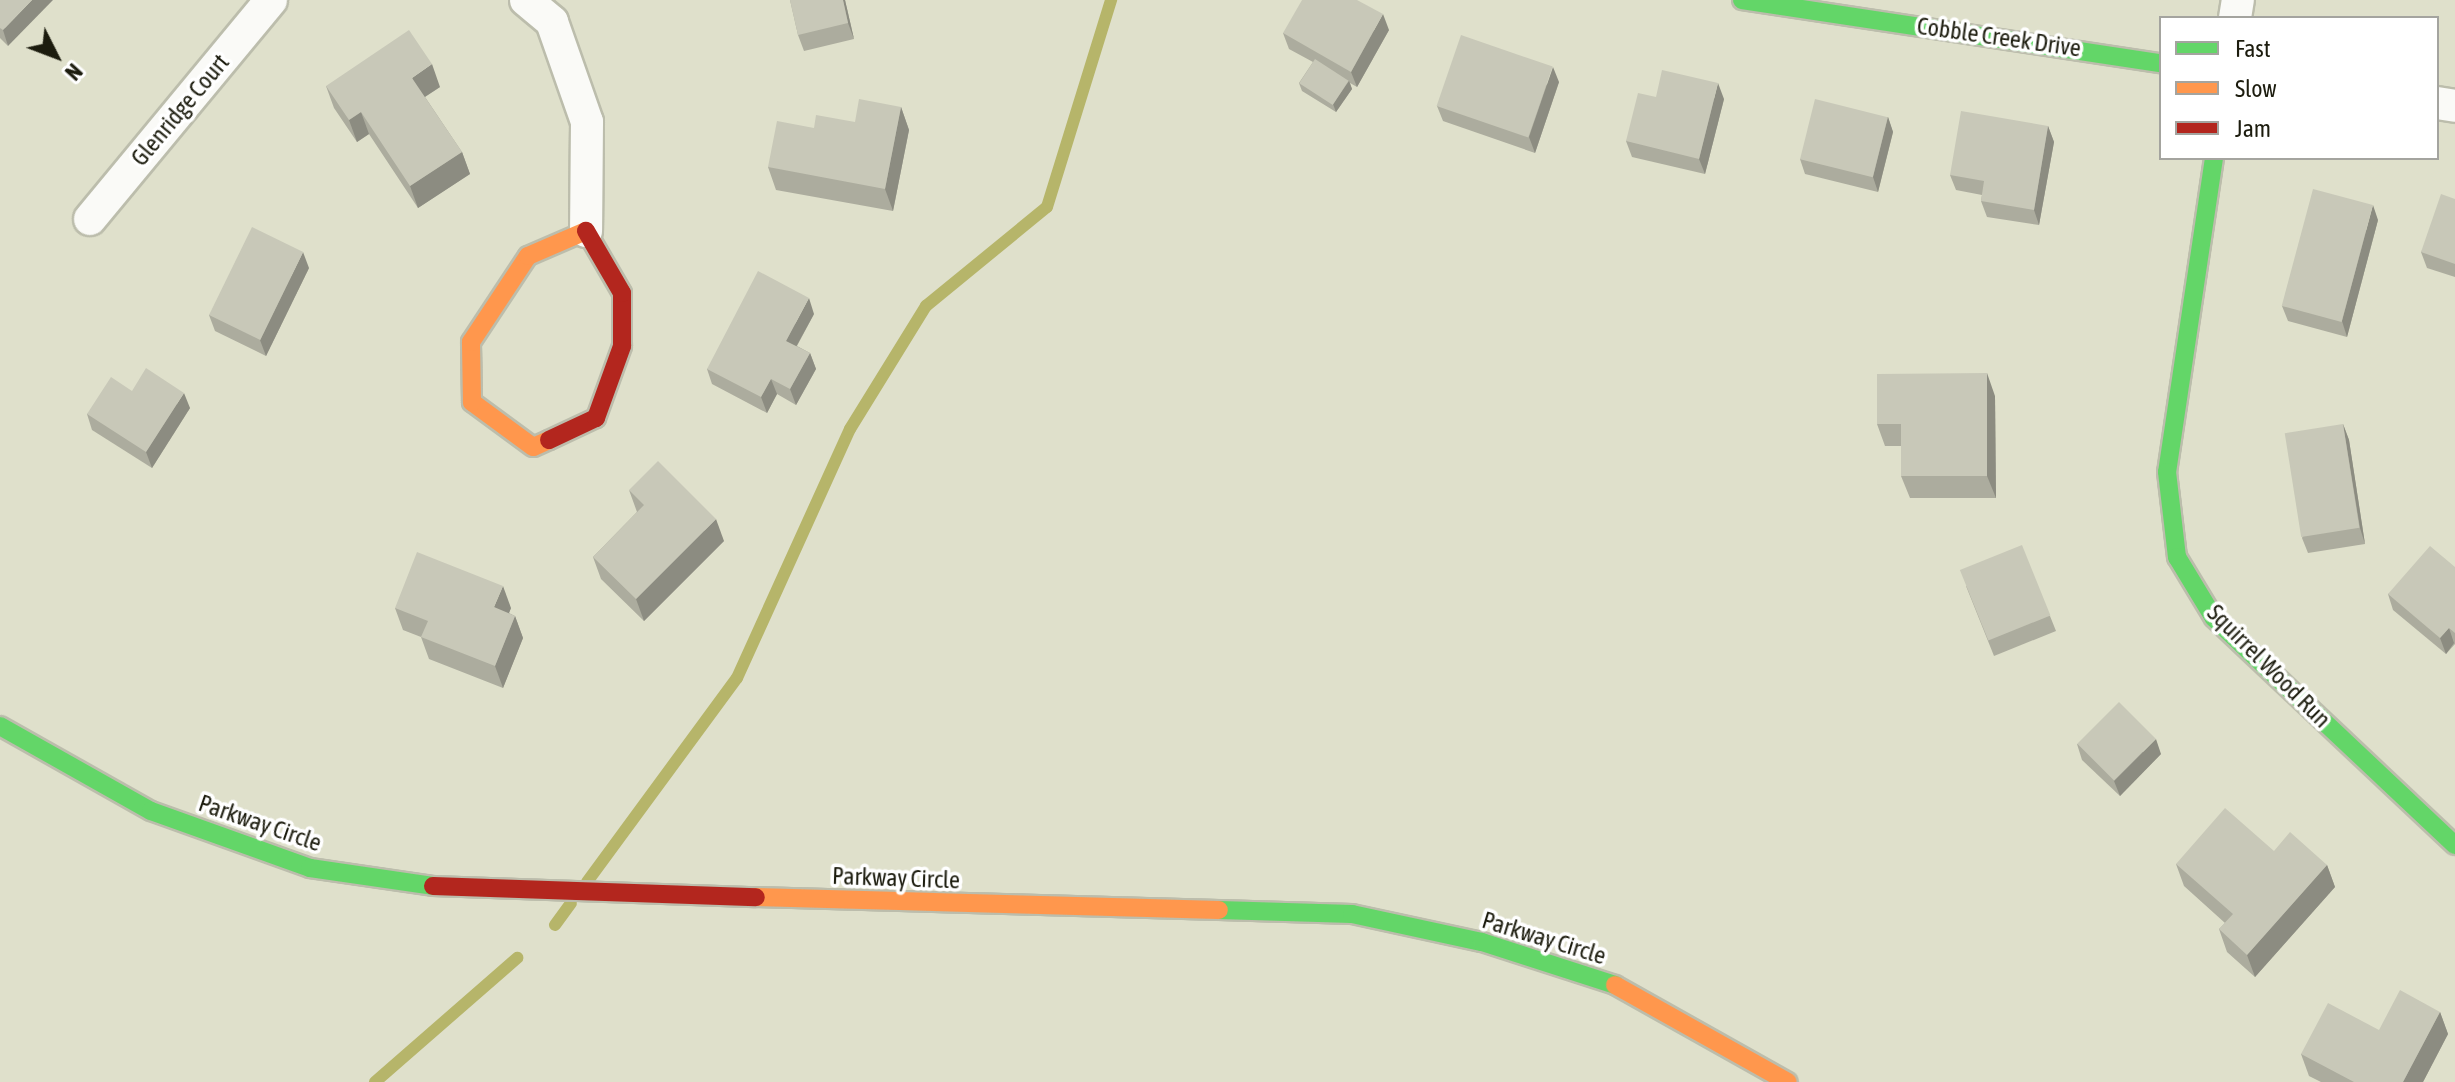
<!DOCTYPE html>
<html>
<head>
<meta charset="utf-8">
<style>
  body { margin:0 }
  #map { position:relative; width:2455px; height:1082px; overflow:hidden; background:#dfe0cb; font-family:"Asap Condensed",sans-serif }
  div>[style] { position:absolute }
  .stream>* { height:12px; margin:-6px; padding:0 6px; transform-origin:6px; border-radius:6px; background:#b6b56a }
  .roads { filter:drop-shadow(2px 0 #bcbdac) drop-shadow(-2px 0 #bcbdac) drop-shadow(0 2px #bcbdac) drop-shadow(0 -2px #bcbdac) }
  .street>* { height:32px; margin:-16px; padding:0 16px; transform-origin:16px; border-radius:16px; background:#fafaf7 }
  .fast>* { height:18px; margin:-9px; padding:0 9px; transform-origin:9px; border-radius:9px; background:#63d668 }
  .slow>* { height:18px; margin:-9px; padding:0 9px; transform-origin:9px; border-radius:9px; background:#ff974d }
  .jam>* { height:18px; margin:-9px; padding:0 9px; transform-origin:9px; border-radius:9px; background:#b3261e }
  .wall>* { inset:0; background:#acac9e }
  .shaded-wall>* { inset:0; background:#8c8c81 }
  .building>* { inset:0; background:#c8c8b8; transform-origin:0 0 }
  span { translate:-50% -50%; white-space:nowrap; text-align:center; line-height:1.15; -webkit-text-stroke:7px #fff; paint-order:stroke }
  .street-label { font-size:24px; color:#1c1c0e }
  .legend { position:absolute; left:2159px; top:16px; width:280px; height:144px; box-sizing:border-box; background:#fff; border:2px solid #a4a49f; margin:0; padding:10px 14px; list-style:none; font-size:24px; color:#1c1c0e }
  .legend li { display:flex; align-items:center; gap:16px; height:40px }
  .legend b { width:40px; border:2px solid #a4a49f }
  .north { position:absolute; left:16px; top:16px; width:80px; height:80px; -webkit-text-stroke:6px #fff; paint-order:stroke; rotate:132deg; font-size:22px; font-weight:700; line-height:32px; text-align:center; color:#1c1c0e }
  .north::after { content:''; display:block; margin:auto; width:28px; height:36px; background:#1c1c0e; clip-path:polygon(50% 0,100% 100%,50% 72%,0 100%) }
</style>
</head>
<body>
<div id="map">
  <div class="stream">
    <div style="left:587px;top:882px;width:253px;rotate:-53.7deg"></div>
    <div style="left:737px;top:678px;width:273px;rotate:-65.6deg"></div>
    <div style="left:850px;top:429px;width:145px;rotate:-58.3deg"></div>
    <div style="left:926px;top:306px;width:156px;rotate:-39.3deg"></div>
    <div style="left:1047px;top:207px;width:217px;rotate:-72.8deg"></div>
    <div style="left:555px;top:925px;width:27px;rotate:-54deg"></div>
    <div style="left:375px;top:1082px;width:189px;rotate:-41.1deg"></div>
  </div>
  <div class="roads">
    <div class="street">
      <div style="left:526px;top:0;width:34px;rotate:40deg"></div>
      <div style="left:552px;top:22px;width:106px;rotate:70.7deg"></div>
      <div style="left:587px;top:122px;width:109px;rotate:90.5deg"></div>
      <div style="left:2235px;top:18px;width:18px;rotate:-81deg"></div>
      <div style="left:2437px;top:103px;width:18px;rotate:9deg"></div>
      <div style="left:90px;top:219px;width:284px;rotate:-50.4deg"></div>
    </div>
    <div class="fast">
      <div style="left:1742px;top:0;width:424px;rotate:8.6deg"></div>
      <div style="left:2214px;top:158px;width:317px;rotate:98.5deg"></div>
      <div style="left:2167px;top:472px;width:86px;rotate:83.3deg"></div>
      <div style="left:2177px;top:557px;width:71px;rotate:58.8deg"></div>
      <div style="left:2214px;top:618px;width:331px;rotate:43.3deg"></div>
      <div style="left:0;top:726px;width:173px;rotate:29.4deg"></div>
      <div style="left:151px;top:811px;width:169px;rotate:19.7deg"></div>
      <div style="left:310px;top:868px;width:124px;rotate:8.3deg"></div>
      <div style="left:1219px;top:910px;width:133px;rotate:1.7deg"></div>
      <div style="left:1352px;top:914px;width:133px;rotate:12.2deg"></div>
      <div style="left:1482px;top:942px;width:140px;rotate:17.9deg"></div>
    </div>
    <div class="slow">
      <div style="left:549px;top:440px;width:17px;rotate:156deg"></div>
      <div style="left:533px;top:447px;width:76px;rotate:-143.6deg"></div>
      <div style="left:472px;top:402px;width:60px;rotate:-91deg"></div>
      <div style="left:471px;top:342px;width:103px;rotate:-56.5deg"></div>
      <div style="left:528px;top:256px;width:63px;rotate:-23.3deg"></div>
      <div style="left:756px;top:897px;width:463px;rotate:1.6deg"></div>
      <div style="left:1615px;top:985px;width:198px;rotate:29.3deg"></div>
    </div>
    <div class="jam">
      <div style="left:549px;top:440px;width:52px;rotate:-25.1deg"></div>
      <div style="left:596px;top:418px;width:77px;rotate:-70.1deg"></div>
      <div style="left:622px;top:346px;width:53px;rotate:-90deg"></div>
      <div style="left:622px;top:293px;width:72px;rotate:-120.1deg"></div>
      <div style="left:433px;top:886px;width:323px;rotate:2deg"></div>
    </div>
  </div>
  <div class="wall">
    <div style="clip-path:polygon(0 0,8px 46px,0 38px)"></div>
    <div style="clip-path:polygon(790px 0,845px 0,854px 39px,804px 51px,798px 35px)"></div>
    <div style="clip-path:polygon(1389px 30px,1357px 87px,1350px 83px,1352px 89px,1336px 112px,1302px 91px,1299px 83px,1313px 62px,1289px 49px,1283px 33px)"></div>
    <div style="clip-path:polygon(1559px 82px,1535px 153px,1443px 121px,1437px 106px)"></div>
    <div style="clip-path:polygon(326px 86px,440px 87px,425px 97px,462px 152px,470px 174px,418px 208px,369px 134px,357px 142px,334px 108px)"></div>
    <div style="clip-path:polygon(1656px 97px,1724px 99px,1705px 174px,1632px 157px,1626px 141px)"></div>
    <div style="clip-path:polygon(901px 107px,909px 130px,893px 211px,776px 190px,768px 167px,814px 128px,855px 122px)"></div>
    <div style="clip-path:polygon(1888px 117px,1893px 132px,1878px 192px,1805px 174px,1800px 159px)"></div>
    <div style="clip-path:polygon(2048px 126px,2054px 142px,2039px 225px,1987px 217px,1981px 201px,1982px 195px,1956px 190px,1950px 175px)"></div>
    <div style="clip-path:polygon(2455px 199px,2455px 277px,2427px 268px,2421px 252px)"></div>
    <div style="clip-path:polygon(2378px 220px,2347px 337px,2288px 321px,2282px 306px)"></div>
    <div style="clip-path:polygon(309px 268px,266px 356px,215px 331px,209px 315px)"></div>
    <div style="clip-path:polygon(814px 314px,797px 346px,810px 353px,816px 369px,796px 405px,777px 394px,767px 413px,712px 384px,707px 369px)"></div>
    <div style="clip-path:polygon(132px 391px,190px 408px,152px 468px,92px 430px,87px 414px)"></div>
    <div style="clip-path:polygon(1995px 396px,1996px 498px,1910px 498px,1901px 476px,1901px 446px,1885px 446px,1877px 424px)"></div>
    <div style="clip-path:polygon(2343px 424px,2349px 440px,2365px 544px,2308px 553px,2302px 538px)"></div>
    <div style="clip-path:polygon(629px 490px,724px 541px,644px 621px,601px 579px,593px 557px,637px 512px)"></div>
    <div style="clip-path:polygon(2455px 567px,2455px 644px,2446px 654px,2393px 610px,2388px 594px)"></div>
    <div style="clip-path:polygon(1966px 586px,2050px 616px,2056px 631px,1994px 656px)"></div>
    <div style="clip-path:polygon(395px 608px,511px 608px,509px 613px,515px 616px,523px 638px,503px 688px,429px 659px,421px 637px,403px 630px)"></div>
    <div style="clip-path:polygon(2077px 744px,2161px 754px,2120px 796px,2082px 760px)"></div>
    <div style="clip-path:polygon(2274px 851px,2327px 865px,2335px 887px,2255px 977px,2227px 952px,2219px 929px,2225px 923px,2184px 886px,2176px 864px)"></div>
    <div style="clip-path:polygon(2440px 1012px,2448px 1034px,2423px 1082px,2321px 1082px,2309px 1076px,2301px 1054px)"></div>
  </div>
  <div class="shaded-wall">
    <div style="clip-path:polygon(32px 0,53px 0,8px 46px,3px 30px)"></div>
    <div style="clip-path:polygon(843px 0,845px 0,854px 39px,848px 23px)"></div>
    <div style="clip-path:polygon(1383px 14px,1389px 30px,1357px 87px,1351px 72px)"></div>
    <div style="clip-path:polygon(432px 64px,440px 87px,420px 100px,412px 78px)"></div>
    <div style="clip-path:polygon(1553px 67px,1559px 82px,1535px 153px,1529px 137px)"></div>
    <div style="clip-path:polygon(1349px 81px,1352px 89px,1336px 112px,1333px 104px)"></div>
    <div style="clip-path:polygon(1718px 83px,1724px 99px,1705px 174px,1699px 159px)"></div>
    <div style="clip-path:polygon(901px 107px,909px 130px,893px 211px,885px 189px)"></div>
    <div style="clip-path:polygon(361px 112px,369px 134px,357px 142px,349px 120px)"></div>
    <div style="clip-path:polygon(1888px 117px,1893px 132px,1878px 192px,1873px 177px)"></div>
    <div style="clip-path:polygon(2048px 126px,2054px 142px,2039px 225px,2034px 210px)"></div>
    <div style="clip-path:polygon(462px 152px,470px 174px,418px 208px,410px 186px)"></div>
    <div style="clip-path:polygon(2373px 205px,2378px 220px,2347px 337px,2342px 321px)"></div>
    <div style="clip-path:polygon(303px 252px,309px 268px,266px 356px,260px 340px)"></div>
    <div style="clip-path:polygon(809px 298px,814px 314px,791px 356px,786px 341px)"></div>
    <div style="clip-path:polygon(810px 353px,816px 369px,796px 405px,790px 389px)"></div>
    <div style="clip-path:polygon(1987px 373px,1995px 396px,1996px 498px,1987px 476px)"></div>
    <div style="clip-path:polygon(771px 379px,777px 394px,767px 413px,761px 397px)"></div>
    <div style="clip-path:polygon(184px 393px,190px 408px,152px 468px,146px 452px)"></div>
    <div style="clip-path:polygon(2343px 424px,2349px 440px,2365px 544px,2360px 528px)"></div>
    <div style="clip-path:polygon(716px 519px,724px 541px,644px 621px,636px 599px)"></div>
    <div style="clip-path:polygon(503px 586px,511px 608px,502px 630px,494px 607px)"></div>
    <div style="clip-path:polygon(515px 616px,523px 638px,503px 688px,495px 666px)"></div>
    <div style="clip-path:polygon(2449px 628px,2454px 643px,2446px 654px,2440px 638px)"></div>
    <div style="clip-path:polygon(2156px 739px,2161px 754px,2120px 796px,2114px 781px)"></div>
    <div style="clip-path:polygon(2327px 865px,2335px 887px,2255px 977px,2247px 955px)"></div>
    <div style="clip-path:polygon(2440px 1012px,2448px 1034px,2423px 1082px,2403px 1082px)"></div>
  </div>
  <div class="building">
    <div style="clip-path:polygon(0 0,32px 0,3px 30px,0 28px)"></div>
    <div style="clip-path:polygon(790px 0,843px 0,848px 23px,798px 35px)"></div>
    <div style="clip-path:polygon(1302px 0,1357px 0,1383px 14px,1351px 72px,1283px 33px)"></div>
    <div style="clip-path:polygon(409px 30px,432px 64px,412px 78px,462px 152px,410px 186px,361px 112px,349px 120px,326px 86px)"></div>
    <div style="left:1461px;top:35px;width:97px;height:75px;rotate:19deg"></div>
    <div style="left:1315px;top:59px;width:40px;height:29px;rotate:33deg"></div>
    <div style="clip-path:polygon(1662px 70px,1718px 83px,1699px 159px,1626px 141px,1638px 93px,1656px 97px)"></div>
    <div style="clip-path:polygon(859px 99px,901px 107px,885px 189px,768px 167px,777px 121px,814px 128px,816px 115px,855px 122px)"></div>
    <div style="left:1815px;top:99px;width:75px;height:62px;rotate:14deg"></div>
    <div style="clip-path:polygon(1961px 111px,2048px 126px,2034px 210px,1981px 201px,1984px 181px,1950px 175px)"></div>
    <div style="left:2313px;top:189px;width:62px;height:121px;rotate:15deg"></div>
    <div style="clip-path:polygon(2441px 194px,2455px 199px,2455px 264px,2421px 252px)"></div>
    <div style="left:252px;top:227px;width:57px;height:98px;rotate:26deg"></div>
    <div style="clip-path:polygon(758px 271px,809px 298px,786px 341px,810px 353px,790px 389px,771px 379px,761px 397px,707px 369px)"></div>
    <div style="clip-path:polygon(146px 368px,184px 393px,146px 452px,87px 414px,111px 377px,132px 391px)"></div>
    <div style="clip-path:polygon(1987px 373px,1987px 476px,1901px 476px,1901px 424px,1877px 424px,1877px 374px)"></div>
    <div style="left:2343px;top:424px;width:105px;height:59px;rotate:81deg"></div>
    <div style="clip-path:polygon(658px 461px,716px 519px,636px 599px,593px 557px,644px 505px,629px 490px)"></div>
    <div style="left:2022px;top:545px;width:76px;height:67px;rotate:68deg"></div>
    <div style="clip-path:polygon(2430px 546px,2455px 567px,2455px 633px,2449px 628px,2440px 638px,2388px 594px)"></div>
    <div style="clip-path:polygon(417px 552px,503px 586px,494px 607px,515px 616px,495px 666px,421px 637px,428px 621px,395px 608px)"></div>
    <div style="left:2119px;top:702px;width:52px;height:59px;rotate:45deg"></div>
    <div style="clip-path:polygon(2225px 808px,2274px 851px,2290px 832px,2327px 865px,2247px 955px,2219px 929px,2233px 914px,2176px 864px)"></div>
    <div style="clip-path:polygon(2400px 990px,2440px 1012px,2403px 1082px,2354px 1082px,2301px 1054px,2328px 1003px,2379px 1030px)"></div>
  </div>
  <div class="street-label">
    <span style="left:1999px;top:37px;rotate:8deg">Cobble Creek Drive</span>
    <span style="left:180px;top:110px;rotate:-50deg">Glenridge Court</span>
    <span style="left:2269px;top:666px;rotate:45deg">Squirrel Wood Run</span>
    <span style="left:260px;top:823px;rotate:19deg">Parkway Circle</span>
    <span style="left:896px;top:878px;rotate:2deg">Parkway Circle</span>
    <span style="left:1544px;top:938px;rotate:17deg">Parkway Circle</span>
  </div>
  <ul class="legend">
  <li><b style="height:10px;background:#63d668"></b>Fast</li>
  <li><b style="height:10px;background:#ff974d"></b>Slow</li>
  <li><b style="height:10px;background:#b3261e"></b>Jam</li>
  </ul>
  <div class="north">N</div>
</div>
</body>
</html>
